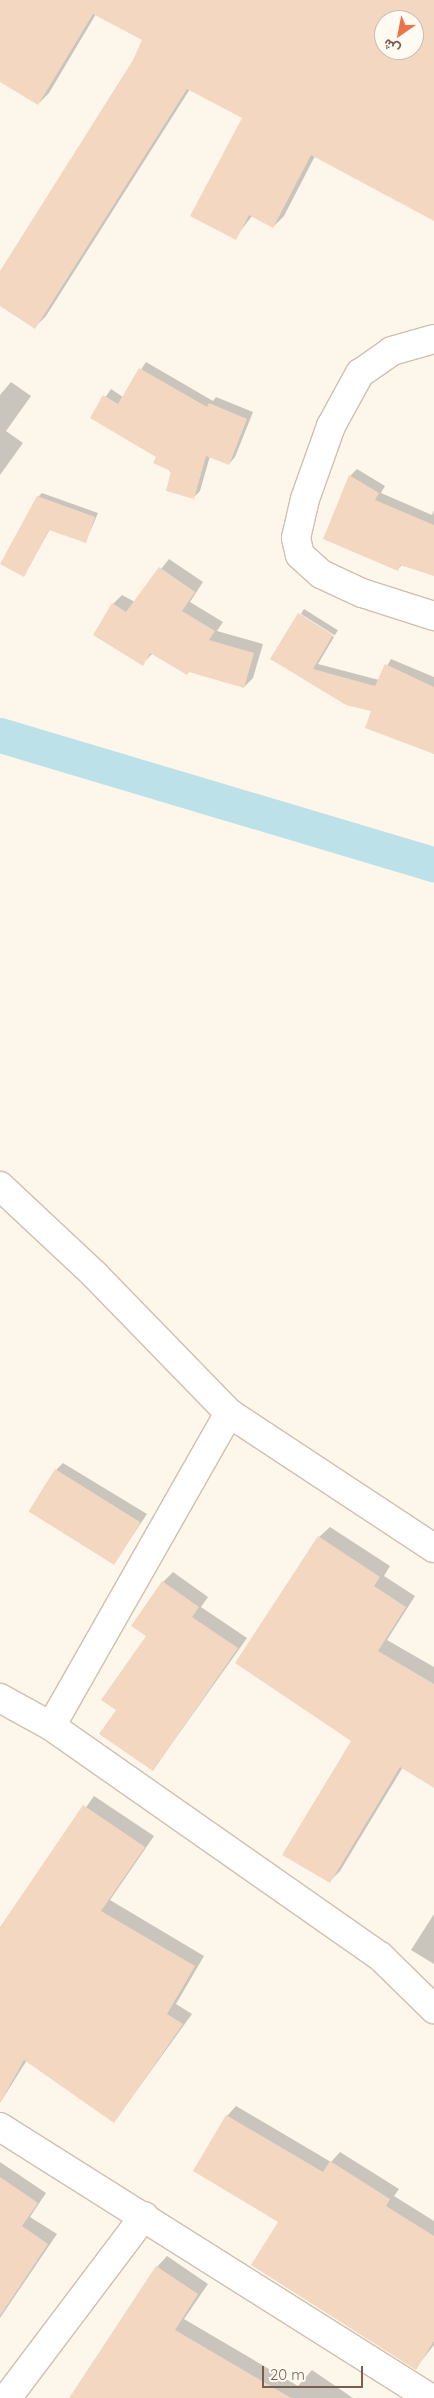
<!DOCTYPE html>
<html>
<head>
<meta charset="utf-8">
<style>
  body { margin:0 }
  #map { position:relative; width:434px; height:2398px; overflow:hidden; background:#fdf7eb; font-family:Quicksand,Vazirmatn,sans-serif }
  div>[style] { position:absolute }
  .shadow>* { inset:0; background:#0003; transform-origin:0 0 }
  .canal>* { height:35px; margin:-17.5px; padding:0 17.5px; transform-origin:17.5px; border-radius:17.5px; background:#bde1e8 }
  .building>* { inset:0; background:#f4d7c1; transform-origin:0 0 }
  .roads { filter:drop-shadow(1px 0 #d1bfaf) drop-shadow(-1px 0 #d1bfaf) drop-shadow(0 1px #d1bfaf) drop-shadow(0 -1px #d1bfaf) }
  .minor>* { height:28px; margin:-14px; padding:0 14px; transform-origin:14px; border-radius:14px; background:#fff }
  span { translate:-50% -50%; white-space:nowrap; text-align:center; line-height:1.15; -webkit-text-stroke:4.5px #fffaf2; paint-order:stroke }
  .north { position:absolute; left:374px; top:10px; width:50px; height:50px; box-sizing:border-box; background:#fffaf2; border:1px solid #cabcb0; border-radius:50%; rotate:213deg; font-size:14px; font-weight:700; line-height:20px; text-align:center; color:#7a5e4c }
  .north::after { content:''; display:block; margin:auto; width:18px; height:22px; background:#ea754d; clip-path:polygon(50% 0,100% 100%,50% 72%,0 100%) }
  .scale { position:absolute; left:262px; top:2366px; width:101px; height:22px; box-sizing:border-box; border:2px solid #7a5e4c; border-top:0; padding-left:6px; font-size:15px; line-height:18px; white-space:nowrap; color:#7a5e4c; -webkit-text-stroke:4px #fffaf2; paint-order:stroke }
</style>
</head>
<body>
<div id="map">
  <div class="shadow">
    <div style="clip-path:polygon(evenodd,0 0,434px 0,434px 220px,315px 156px,284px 216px,273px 227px,252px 216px,235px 238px,243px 117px,190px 89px,46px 316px,35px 327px,0 305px,0 273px,135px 60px,143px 40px,96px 14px,49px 93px,38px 104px,0 80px,0 0,384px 20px,414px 20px,414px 50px,384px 50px,384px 20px)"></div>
    <div style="clip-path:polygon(146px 362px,213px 401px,216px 397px,253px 412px,235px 457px,229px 464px,210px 456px,200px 491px,193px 498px,157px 456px,92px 417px,111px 389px,123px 397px)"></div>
    <div style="clip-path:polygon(11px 382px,31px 396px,6px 431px,23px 443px,0 475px,0 395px)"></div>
    <div style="clip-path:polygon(357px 469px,385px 486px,381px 493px,432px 515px,434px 510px,434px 574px,402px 565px,398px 569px,350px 476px)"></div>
    <div style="clip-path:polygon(42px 493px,98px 513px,86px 541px,50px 529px,24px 576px,38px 497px)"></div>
    <div style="clip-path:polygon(169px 559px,203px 582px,190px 602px,223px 622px,217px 631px,263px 644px,253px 678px,244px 687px,190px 671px,187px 674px,153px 653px,142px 664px,113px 604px,122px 595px,135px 602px)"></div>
    <div style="left:304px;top:609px;width:40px;height:6px;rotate:32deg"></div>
    <div style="clip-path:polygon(298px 615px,334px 637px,318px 664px,379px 680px,391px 659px,434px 677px,434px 748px,373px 711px,271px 659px)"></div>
    <div style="clip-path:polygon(63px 1463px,147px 1514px,115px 1562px,56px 1470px)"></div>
    <div style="clip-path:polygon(330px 1527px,390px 1566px,384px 1576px,415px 1596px,387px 1640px,434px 1667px,434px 1786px,403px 1767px,340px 1871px,329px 1882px,353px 1740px,319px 1537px)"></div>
    <div style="clip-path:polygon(173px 1572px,208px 1597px,201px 1607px,247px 1638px,153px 1770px,147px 1636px,163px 1582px)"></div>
    <div style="clip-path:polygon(94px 1796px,154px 1836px,110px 1900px,204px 1956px,176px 2004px,192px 2014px,114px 2122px,27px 2060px,0 2103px,0 1929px)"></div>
    <div style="clip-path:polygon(434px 1914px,434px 1964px,411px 1950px)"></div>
    <div style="clip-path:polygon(236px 2106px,331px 2162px,340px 2152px,399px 2189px,394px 2196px,434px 2221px,434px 2345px,415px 2369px,280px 2221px,194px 2171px,227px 2116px)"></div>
    <div style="clip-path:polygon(0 2162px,46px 2193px,30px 2217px,57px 2234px,0 2318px)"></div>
    <div style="clip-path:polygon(167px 2256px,208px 2284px,184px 2319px,298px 2386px,312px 2370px,353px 2398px,72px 2398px,157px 2267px)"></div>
  </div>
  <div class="canal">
    <div style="left:0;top:735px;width:453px;rotate:16.6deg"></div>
  </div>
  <div class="building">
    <div style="clip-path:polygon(evenodd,0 0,434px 0,434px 221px,311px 155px,273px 228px,249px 215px,236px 240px,190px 216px,242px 118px,187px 89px,35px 329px,0 306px,0 271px,133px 60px,142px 40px,93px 14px,38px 105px,0 82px,0 0,384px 20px,414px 20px,414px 50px,384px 50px,384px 20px)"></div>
    <div style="clip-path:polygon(139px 368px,207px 407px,209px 403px,247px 419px,229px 465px,206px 456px,194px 499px,166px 491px,171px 471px,153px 463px,156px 457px,90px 418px,103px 395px,118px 404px)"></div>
    <div style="clip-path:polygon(349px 475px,379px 493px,375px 500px,434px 525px,434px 576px,400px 565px,398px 571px,323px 539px)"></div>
    <div style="clip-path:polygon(37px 496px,95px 517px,86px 543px,49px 530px,24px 577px,0 564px)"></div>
    <div style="clip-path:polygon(159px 567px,195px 592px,182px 611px,215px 631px,209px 640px,254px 653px,244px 688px,189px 672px,187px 675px,150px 653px,143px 666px,93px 635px,112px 603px,126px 612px)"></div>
    <div style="clip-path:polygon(298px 613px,333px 635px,313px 669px,375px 686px,385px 664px,434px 687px,434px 754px,365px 728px,371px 711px,346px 705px,270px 659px)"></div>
    <div style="left:55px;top:1469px;width:101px;height:50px;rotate:32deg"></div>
    <div style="clip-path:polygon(318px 1536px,380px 1577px,374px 1586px,406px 1607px,378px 1651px,434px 1684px,434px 1788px,400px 1767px,330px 1883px,282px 1855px,351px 1741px,235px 1663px)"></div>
    <div style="clip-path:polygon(162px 1581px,199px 1607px,192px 1617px,238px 1648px,153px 1771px,99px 1734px,116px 1710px,101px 1700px,146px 1636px,131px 1626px)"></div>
    <div style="clip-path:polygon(83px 1805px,145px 1847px,101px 1911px,195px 1966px,167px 2014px,183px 2024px,114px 2123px,24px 2060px,0 2103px,0 1927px)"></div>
    <div style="clip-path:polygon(226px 2115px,323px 2172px,330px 2161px,390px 2199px,386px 2206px,434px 2236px,434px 2341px,416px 2370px,251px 2265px,278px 2222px,193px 2171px)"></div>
    <div style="clip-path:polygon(0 2177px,38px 2203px,22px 2226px,48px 2244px,0 2316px)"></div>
    <div style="clip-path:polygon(156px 2266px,198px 2294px,175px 2330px,291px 2398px,69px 2398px)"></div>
  </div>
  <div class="roads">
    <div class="minor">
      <div style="left:434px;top:339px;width:44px;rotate:164.1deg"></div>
      <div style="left:392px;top:351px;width:39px;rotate:145deg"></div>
      <div style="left:360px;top:373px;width:60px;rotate:118.7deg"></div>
      <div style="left:331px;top:426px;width:77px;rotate:109.6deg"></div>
      <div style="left:305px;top:499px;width:40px;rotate:103deg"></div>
      <div style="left:296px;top:538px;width:17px;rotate:77deg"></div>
      <div style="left:300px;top:555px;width:28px;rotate:42deg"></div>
      <div style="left:321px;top:574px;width:45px;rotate:24.9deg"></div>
      <div style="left:362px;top:593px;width:76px;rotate:17.7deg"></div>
      <div style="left:0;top:1186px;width:130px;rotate:43.1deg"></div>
      <div style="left:95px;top:1275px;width:192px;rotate:45.8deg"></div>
      <div style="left:229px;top:1413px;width:245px;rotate:33.4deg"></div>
      <div style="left:229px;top:1413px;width:360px;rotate:119.6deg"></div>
      <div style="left:51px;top:1726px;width:401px;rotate:35deg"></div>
      <div style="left:380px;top:1956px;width:76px;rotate:44.5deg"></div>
      <div style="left:0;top:1698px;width:58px;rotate:28.8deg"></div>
      <div style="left:0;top:2127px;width:508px;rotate:32.22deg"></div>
      <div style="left:7px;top:2398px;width:228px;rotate:-53deg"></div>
    </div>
  </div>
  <div class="north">ش</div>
  <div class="scale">20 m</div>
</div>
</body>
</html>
